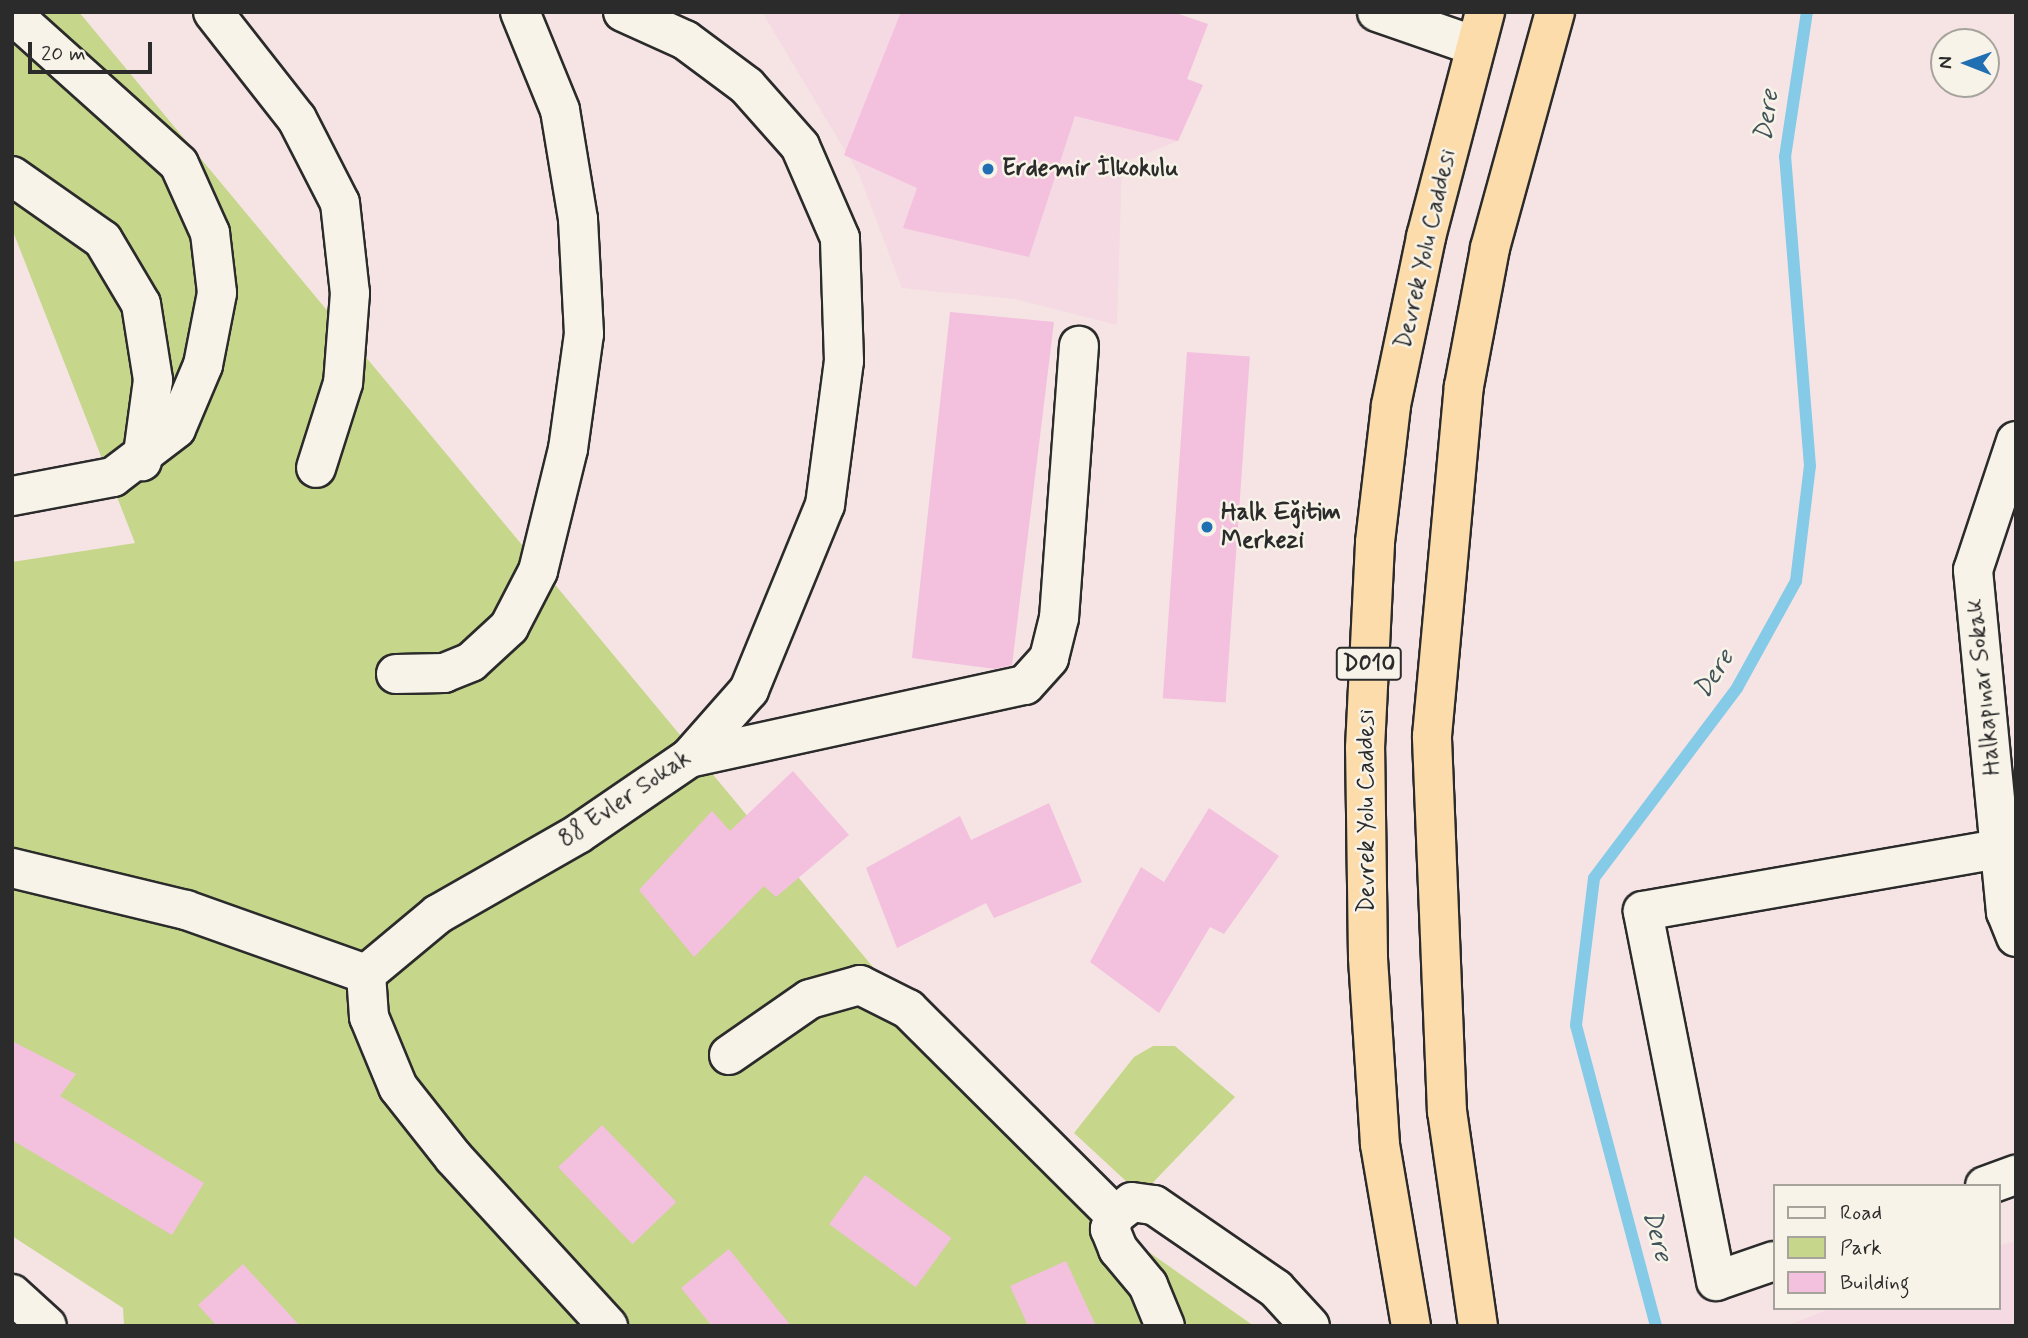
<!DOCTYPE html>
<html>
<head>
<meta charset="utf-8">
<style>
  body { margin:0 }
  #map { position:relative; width:2028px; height:1338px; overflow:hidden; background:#f6e4e5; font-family:Mynerve,sans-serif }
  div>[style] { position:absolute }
  .built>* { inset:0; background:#f5d9e3 }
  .green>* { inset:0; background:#c6d78c }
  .stream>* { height:12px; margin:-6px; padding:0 6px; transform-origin:6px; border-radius:6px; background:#85cbe7 }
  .building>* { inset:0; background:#f3c0dd; transform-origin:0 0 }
  .roads { filter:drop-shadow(2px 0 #2b2b2b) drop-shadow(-2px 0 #2b2b2b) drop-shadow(0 2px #2b2b2b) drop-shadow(0 -2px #2b2b2b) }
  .street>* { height:38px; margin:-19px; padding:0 19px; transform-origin:19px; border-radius:19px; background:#f7f3e8 }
  .secondary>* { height:38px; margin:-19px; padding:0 19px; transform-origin:19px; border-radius:19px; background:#f7f3e8 }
  .highway>* { height:38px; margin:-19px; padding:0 19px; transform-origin:19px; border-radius:19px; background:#fddcac }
  .dots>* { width:19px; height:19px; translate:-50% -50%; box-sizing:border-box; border:4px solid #f7f3e8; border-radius:50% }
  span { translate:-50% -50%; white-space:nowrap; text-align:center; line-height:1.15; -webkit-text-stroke:5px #f7f3e8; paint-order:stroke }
  .shield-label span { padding:2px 5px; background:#f7f3e8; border:2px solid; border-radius:5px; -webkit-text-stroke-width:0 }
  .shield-label { font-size:23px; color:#2b2b2b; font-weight:700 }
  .poi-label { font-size:24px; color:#2b2b2b; font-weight:700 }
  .left { translate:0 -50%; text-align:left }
  .street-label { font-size:24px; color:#2b2b2b }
  .water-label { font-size:26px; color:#42535a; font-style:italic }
  .frame { position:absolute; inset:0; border:14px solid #2b2b2b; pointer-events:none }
  .legend { position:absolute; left:1773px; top:1184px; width:228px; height:126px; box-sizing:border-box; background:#f7f3e8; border:2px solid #a5a39c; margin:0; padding:9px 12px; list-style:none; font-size:21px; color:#2b2b2b }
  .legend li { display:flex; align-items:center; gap:14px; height:35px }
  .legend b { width:35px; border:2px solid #a5a39c }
  .north { position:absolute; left:1930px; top:28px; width:70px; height:70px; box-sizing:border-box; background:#f7f3e8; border:2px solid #a5a39c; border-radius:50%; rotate:271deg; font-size:19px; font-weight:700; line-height:28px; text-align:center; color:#2b2b2b }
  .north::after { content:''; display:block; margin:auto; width:24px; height:32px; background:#1f6fb2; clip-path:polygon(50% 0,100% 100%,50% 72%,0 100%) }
  .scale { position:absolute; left:28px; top:42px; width:124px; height:32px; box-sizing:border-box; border:4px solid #2b2b2b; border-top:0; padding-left:9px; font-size:21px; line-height:24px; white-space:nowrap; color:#2b2b2b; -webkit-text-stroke:5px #f7f3e8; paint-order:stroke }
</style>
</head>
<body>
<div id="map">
  <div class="built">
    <div style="clip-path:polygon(762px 12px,1173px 12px,1208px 24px,1187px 79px,1203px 85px,1178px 141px,1122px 163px,1117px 325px,1015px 299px,902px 288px,859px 174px)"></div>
    <div style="clip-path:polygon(2016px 1241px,2016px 1326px,1786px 1326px,1832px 1308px,1998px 1308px,1998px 1246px)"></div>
  </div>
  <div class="green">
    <div style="clip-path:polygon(12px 12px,79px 12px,1055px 1186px,1254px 1326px,124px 1326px,123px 1308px,12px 1236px,12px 562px,135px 543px,12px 229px)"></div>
    <div style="clip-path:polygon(1153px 1046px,1175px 1046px,1235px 1097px,1141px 1195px,1074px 1133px,1134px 1057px)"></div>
  </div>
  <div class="stream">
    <div style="left:1656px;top:1326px;width:311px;rotate:-104.9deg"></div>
    <div style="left:1576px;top:1025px;width:148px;rotate:-83deg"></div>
    <div style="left:1594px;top:878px;width:238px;rotate:-53deg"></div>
    <div style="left:1737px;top:688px;width:122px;rotate:-61.1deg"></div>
    <div style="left:1796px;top:581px;width:116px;rotate:-83.1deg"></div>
    <div style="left:1810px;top:466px;width:310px;rotate:-94.6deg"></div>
    <div style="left:1785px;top:157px;width:147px;rotate:-81.4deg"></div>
  </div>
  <div class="building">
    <div style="clip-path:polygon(901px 12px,1173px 12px,1208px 24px,1187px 79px,1203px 85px,1178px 141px,1075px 116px,1029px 257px,903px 228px,917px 188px,844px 155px)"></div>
    <div style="clip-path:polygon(950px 312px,1054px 322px,1012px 665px,995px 669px,912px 658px)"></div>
    <div style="left:1187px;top:352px;width:63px;height:347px;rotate:4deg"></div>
    <div style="clip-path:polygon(793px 771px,849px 835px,776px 897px,764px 886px,694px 957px,639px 890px,712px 811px,730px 831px)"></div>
    <div style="clip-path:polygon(1049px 803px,1082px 882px,994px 918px,986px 903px,897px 948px,866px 868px,960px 816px,971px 840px)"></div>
    <div style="clip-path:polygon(1209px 808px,1279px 856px,1224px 934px,1210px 927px,1159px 1013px,1090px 962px,1141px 867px,1164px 882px)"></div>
    <div style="clip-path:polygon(12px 1041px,76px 1074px,60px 1096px,204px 1183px,172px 1235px,12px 1140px)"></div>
    <div style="left:602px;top:1125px;width:107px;height:61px;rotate:46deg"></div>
    <div style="left:865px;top:1175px;width:107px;height:61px;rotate:36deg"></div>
    <div style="clip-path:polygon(729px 1249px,791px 1326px,712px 1326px,681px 1288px)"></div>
    <div style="clip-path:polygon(1066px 1261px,1096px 1326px,1028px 1326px,1010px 1286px)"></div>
    <div style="clip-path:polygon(243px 1264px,300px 1326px,217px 1326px,198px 1305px)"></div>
  </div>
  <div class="roads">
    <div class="street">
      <div style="left:213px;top:12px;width:136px;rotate:51.9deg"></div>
      <div style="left:297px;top:119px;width:94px;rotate:62.9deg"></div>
      <div style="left:340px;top:203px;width:91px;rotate:83.7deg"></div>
      <div style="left:350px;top:293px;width:90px;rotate:94.4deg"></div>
      <div style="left:343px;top:383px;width:89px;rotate:107.6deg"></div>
      <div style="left:1377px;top:12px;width:104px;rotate:19.1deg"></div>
      <div style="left:12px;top:14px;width:224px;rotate:41.9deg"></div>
      <div style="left:179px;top:164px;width:76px;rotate:65.8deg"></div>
      <div style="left:210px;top:233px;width:60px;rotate:83.3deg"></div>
      <div style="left:217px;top:293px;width:73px;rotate:101deg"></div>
      <div style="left:203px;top:365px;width:69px;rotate:112.9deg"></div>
      <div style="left:176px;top:429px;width:79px;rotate:142.7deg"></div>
      <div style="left:113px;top:477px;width:103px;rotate:169.3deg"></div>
      <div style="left:12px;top:176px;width:111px;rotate:35.1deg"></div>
      <div style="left:103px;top:240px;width:74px;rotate:59.3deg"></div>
      <div style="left:141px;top:304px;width:77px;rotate:81deg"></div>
      <div style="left:153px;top:380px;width:82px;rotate:97.7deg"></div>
      <div style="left:396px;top:674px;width:48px;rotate:-1.2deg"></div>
      <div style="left:444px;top:673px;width:29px;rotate:-22deg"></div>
      <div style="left:471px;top:662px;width:52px;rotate:-42.6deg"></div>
      <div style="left:509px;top:627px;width:63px;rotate:-62.6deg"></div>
      <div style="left:538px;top:571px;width:126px;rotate:-76.2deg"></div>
      <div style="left:568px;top:449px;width:116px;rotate:-82.1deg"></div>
      <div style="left:584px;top:334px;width:115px;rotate:-93deg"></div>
      <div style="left:578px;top:219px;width:110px;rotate:-99.4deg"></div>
      <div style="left:560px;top:110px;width:106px;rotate:-112.2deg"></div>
      <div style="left:689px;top:758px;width:344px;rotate:-12.3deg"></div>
      <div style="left:1025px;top:685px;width:36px;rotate:-48deg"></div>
      <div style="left:1049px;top:658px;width:41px;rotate:-76deg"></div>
      <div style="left:1059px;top:618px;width:273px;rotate:-85.8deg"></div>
      <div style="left:12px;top:868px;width:179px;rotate:13.6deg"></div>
      <div style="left:186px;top:910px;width:191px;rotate:19.6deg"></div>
      <div style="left:729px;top:1055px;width:98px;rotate:-34.7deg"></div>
      <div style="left:810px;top:999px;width:52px;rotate:-15.6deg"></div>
      <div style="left:860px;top:985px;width:54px;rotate:26.6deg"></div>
      <div style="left:908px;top:1009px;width:292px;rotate:44.9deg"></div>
      <div style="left:1115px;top:1215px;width:15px;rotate:110deg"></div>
      <div style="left:1110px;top:1229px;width:22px;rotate:68deg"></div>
      <div style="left:1118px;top:1249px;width:47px;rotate:50.2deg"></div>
      <div style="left:1148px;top:1285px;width:44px;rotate:67.5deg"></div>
      <div style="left:1985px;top:1186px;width:33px;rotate:-20deg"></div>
      <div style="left:1774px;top:1261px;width:61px;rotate:161deg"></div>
      <div style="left:1716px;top:1281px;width:377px;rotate:-101.2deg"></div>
      <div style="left:1643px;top:911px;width:362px;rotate:-9.9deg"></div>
      <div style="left:608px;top:1326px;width:228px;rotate:-132.5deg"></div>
      <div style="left:454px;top:1158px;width:90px;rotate:-128.3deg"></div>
      <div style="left:398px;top:1087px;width:76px;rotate:-112.5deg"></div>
      <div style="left:369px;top:1017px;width:43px;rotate:-94deg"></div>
      <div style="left:366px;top:974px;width:94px;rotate:-39.8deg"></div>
      <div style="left:438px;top:914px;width:161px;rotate:-29.7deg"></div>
      <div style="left:578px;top:834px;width:135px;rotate:-34.4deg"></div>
      <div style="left:689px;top:758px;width:91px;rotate:-48.6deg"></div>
      <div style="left:749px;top:690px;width:200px;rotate:-67.7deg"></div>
      <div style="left:825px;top:505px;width:145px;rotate:-82.5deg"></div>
      <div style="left:844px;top:361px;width:123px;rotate:-91.9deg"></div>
      <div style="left:840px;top:238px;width:100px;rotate:-113.5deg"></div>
      <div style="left:800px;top:146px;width:80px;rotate:-131.5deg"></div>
      <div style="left:747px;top:86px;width:77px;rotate:-143.4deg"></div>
      <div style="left:685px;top:40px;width:68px;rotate:-155.7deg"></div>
    </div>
    <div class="secondary">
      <div style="left:2016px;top:441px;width:136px;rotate:108.4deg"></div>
      <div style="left:1973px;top:570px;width:344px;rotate:84.5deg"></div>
      <div style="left:2006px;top:912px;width:27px;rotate:68deg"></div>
      <div style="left:1115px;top:1215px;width:21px;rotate:-37deg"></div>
      <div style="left:1132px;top:1202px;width:22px;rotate:8deg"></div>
      <div style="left:1154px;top:1205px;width:148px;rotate:34.5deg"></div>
      <div style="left:1276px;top:1289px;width:50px;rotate:47.4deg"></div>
      <div style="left:12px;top:1294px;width:47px;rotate:42.4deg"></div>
    </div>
    <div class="highway">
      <div style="left:1411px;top:1326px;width:185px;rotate:-99.7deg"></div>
      <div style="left:1380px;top:1144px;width:187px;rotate:-93.7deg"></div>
      <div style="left:1368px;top:957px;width:209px;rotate:-90.8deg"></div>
      <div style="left:1365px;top:748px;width:206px;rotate:-87.2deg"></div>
      <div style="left:1375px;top:542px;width:138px;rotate:-83.3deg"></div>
      <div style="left:1391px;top:405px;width:172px;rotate:-78.2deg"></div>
      <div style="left:1426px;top:237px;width:233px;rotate:-75.3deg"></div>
      <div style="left:1478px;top:1326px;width:216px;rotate:-98.2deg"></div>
      <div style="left:1447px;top:1112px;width:376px;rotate:-92.3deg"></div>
      <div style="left:1432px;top:736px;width:351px;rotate:-84.8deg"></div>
      <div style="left:1464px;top:386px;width:140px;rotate:-79.3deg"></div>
      <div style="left:1490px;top:248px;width:245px;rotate:-74.6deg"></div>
    </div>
  </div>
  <div class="dots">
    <div style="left:988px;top:169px;background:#1f6fb2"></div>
    <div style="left:1207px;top:527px;background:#1f6fb2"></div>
  </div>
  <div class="shield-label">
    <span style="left:1369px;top:664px">D010</span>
  </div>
  <div class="poi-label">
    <span class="left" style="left:1002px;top:169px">Erdemir İlkokulu</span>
    <span class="left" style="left:1221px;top:527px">Halk Eğitim<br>Merkezi</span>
  </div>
  <div class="street-label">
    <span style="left:1426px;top:249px;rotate:-77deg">Devrek Yolu Caddesi</span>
    <span style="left:1984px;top:687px;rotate:-96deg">Halkapınar Sokak</span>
    <span style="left:625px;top:799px;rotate:-34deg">88 Evler Sokak</span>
    <span style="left:1367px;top:811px;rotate:-90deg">Devrek Yolu Caddesi</span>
  </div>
  <div class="water-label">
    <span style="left:1768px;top:116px;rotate:-82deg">Dere</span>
    <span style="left:1715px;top:675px;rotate:-57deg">Dere</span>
    <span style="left:1656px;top:1236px;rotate:75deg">Dere</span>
  </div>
  <div class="frame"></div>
  <ul class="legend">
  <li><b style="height:9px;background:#f7f3e8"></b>Road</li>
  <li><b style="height:19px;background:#c6d78c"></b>Park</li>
  <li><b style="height:19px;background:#f3c0dd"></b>Building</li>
  </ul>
  <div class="north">N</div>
  <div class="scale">20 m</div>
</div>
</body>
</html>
